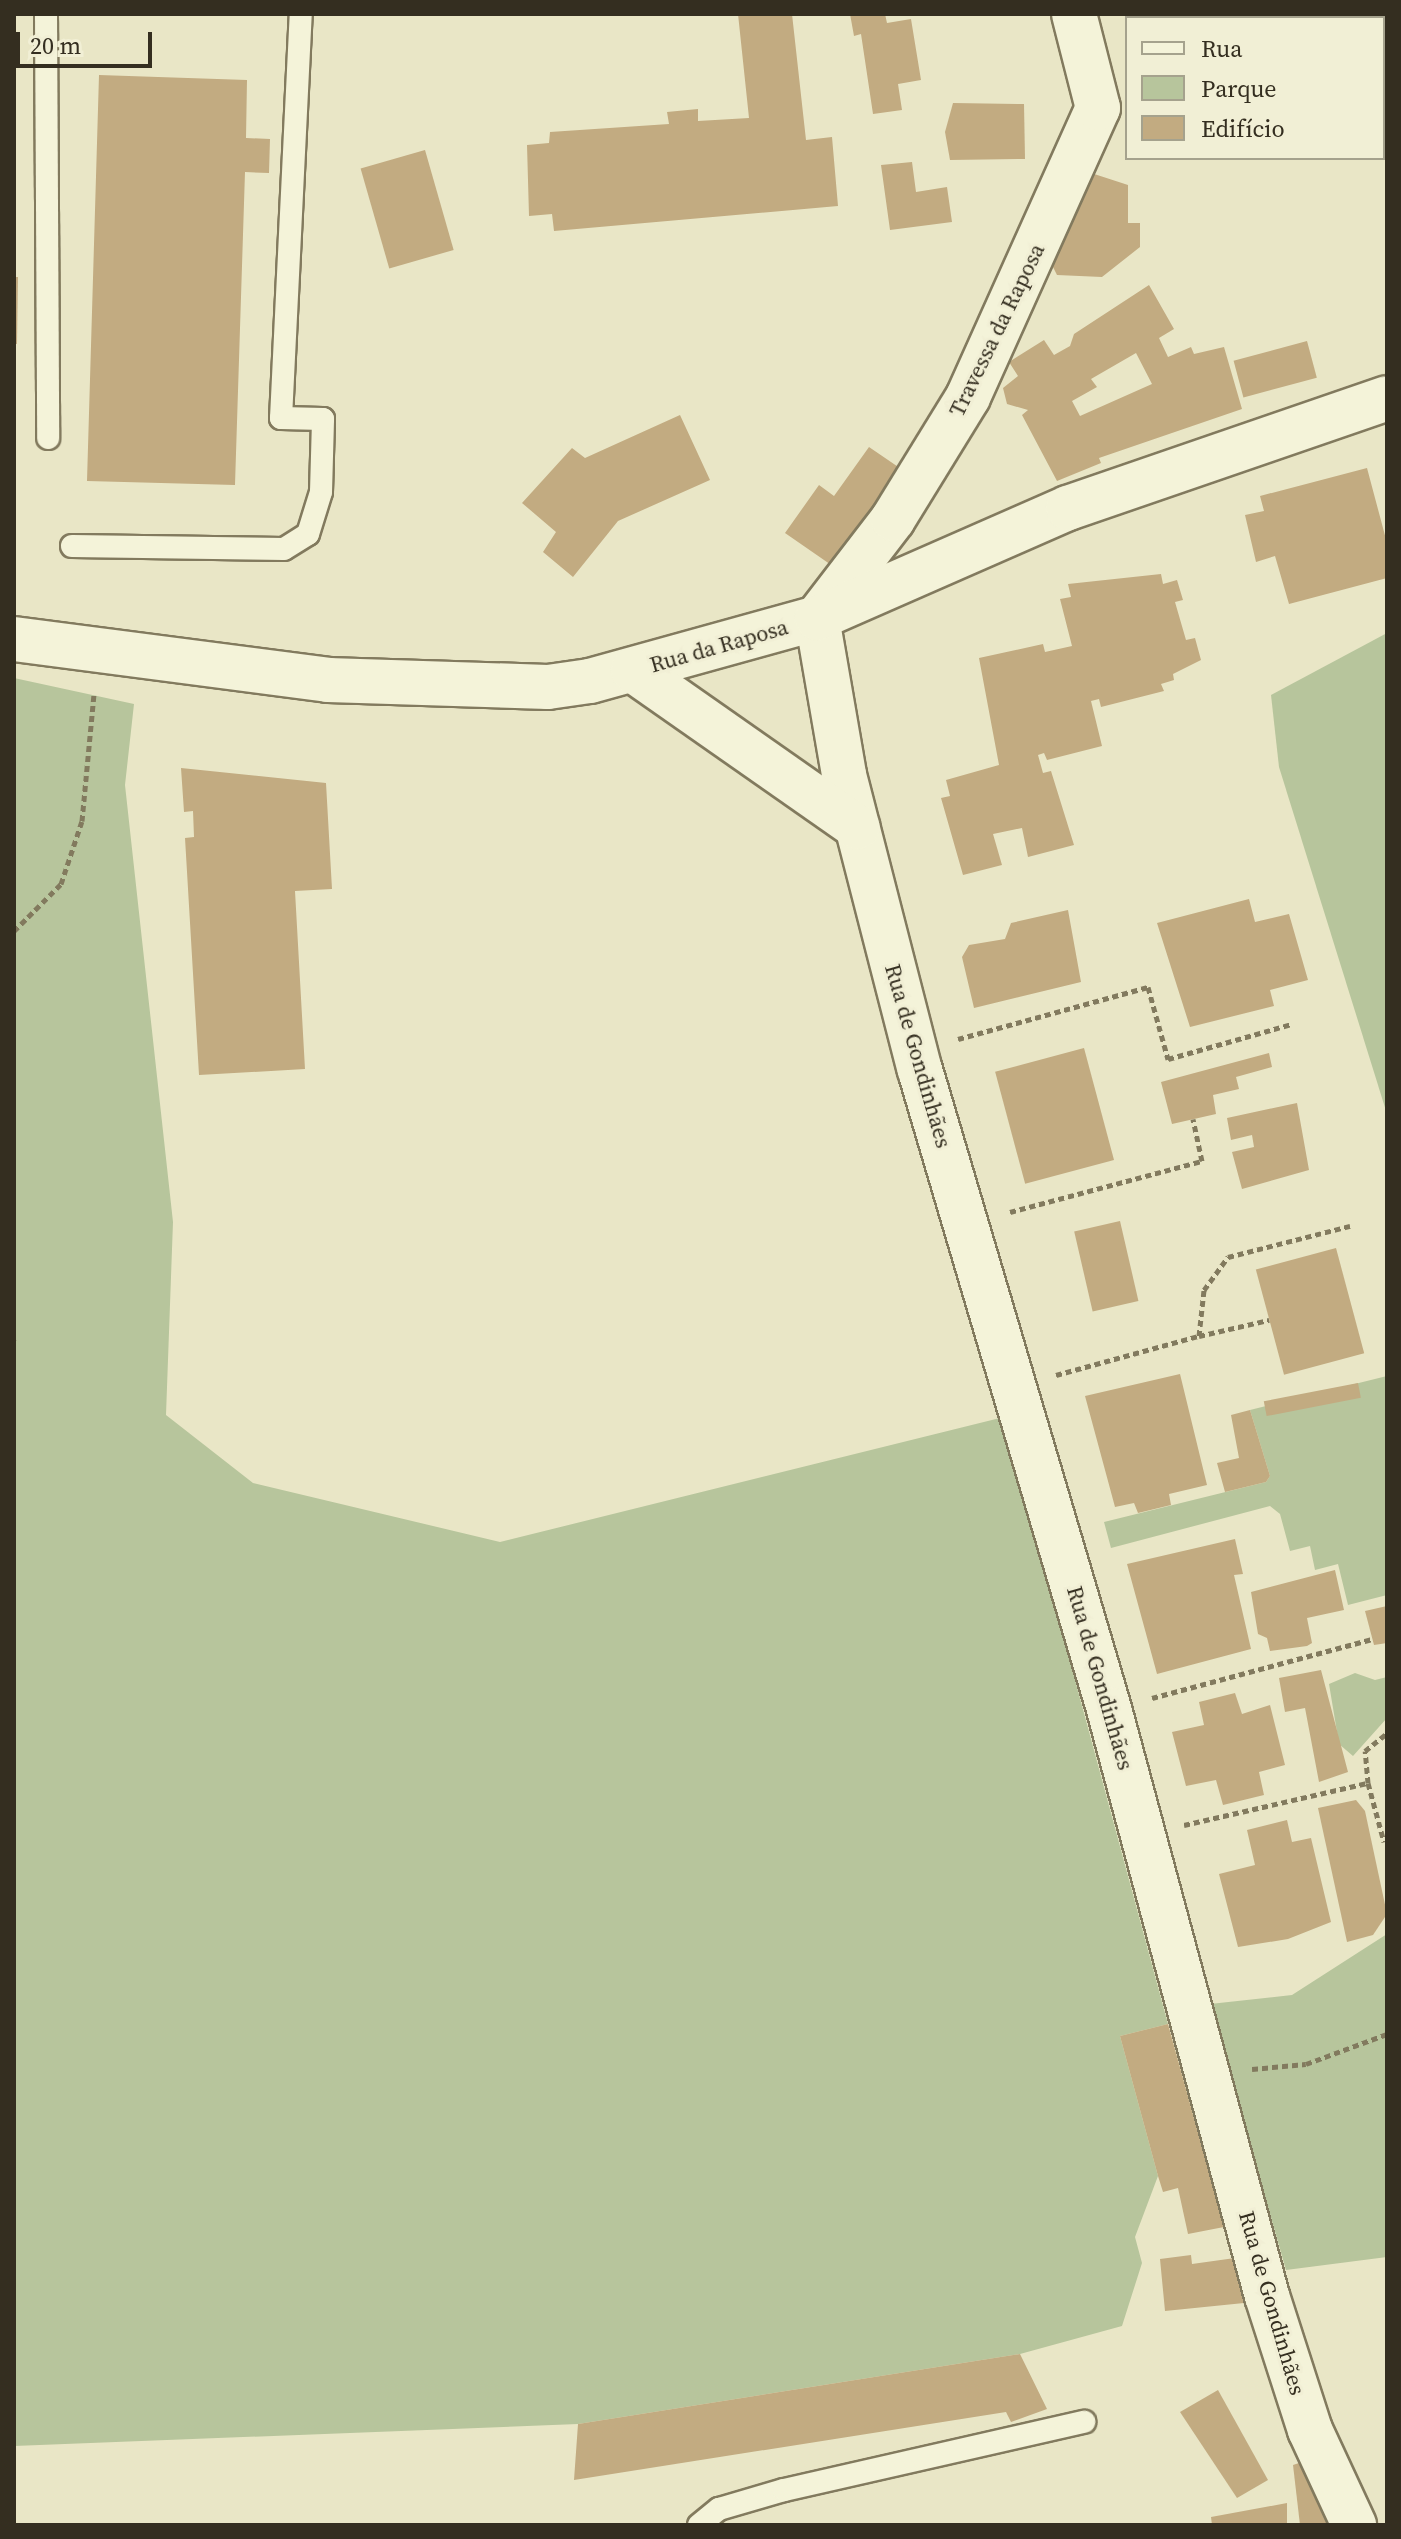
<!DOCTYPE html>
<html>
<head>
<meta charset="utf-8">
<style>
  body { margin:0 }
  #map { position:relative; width:1401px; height:2539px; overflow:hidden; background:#e9e6c6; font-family:"Source Serif 4",serif }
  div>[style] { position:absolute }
  .green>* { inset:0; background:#b7c59c }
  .building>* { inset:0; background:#c2ab81; transform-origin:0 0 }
  .path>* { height:5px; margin-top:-2.5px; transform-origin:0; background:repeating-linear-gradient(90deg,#827a5e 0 6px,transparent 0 10px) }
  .roads { filter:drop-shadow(2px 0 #827a5e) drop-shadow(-2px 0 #827a5e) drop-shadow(0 2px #827a5e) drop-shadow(0 -2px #827a5e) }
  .service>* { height:22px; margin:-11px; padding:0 11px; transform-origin:11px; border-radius:11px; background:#f4f3d9 }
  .minor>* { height:44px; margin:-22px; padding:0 22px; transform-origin:22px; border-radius:22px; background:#f4f3d9 }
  span { translate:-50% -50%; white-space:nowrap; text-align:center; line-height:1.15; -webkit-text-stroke:6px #f1efd5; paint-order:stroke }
  .street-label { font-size:22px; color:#342e20 }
  .frame { position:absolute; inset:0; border:16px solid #342e20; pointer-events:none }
  .legend { position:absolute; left:1125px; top:16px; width:260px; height:144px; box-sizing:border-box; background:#f1efd5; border:2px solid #a5a28d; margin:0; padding:10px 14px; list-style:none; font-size:24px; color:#342e20 }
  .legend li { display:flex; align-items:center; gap:16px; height:40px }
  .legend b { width:40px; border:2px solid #a5a28d }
  .scale { position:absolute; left:16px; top:32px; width:136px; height:36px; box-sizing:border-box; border:4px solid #342e20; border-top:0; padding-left:10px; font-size:24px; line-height:28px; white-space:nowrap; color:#342e20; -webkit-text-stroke:6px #f1efd5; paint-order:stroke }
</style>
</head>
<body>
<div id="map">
  <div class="green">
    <div style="clip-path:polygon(1387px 633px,1387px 1114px,1279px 767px,1271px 695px)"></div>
    <div style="clip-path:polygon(14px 678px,134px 704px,125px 785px,173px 1222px,166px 1415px,253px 1483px,500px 1542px,1004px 1417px,1168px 2024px,1120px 2036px,1158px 2176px,1135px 2237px,1142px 2263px,1122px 2326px,1020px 2354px,578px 2424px,14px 2446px)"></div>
    <div style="clip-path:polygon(1387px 1376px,1387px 1595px,1348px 1605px,1338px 1564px,1315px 1570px,1310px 1546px,1290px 1551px,1280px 1514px,1270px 1506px,1111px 1548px,1104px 1522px,1266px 1482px,1270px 1476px,1250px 1410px)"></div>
    <div style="clip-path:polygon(1355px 1673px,1375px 1680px,1387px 1677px,1387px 1718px,1353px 1756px,1339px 1744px,1329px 1684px)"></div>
    <div style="clip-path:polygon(1387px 1934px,1387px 2257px,1286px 2270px,1210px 2004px,1292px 1995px)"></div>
  </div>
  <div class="building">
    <div style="clip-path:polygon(738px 14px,792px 14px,806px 140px,832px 137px,838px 206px,554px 231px,552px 214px,529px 216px,527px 145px,549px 143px,550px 132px,669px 124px,667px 112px,698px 109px,698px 121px,749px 118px)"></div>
    <div style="clip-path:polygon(850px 14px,885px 14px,887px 23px,911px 19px,921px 80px,898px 84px,902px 110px,873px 114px,861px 34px,854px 36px)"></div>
    <div style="clip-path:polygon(99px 75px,247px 80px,246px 138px,270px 139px,269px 173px,245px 172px,235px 485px,87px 481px)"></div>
    <div style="clip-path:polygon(953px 103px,1024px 104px,1025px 159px,950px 160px,945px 132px)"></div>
    <div style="left:425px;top:150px;width:104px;height:67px;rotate:74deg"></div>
    <div style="clip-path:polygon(912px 162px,916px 192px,947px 187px,952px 222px,890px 230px,881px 165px)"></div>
    <div style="clip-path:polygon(1085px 171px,1128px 185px,1128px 223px,1140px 223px,1140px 247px,1102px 277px,1057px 275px,1048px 257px)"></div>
    <div style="clip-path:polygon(14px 277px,18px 277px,17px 344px,14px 344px)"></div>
    <div style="clip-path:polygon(evenodd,1149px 285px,1174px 329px,1159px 338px,1168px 357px,1191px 347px,1194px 354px,1224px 347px,1242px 409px,1099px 458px,1101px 463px,1057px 481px,1022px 415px,1028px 410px,1007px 404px,1003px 388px,1018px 376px,1009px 362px,1044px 340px,1054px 355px,1070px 346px,1074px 334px,1149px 285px,1136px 353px,1152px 384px,1080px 416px,1072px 401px,1097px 387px,1091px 379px,1136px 353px)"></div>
    <div style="left:1307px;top:341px;width:38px;height:76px;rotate:75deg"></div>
    <div style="clip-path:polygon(680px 415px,710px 480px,618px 521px,573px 577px,543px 552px,556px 532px,522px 503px,572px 448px,585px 458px)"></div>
    <div style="clip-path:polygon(869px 447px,910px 475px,837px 569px,785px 533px,819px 485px,834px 496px)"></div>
    <div style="clip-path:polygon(1367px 468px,1387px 543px,1387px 578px,1289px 604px,1275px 556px,1256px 562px,1245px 515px,1264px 511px,1260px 496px)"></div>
    <div style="clip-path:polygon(1161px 574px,1163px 584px,1177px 580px,1183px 600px,1175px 602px,1186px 640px,1195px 638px,1201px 660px,1173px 674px,1174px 680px,1161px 684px,1164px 691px,1101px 707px,1099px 699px,1091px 701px,1102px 746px,1047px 760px,1044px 753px,1038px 755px,1043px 773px,1051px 771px,1074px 845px,1028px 857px,1022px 828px,993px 834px,1002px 865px,963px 875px,941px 798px,950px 796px,946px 780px,999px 765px,979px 658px,1043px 644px,1045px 652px,1072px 646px,1060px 599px,1071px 597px,1068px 584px)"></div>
    <div style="clip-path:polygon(181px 768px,326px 783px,332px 889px,295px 891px,305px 1069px,199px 1075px,185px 838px,194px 837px,193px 811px,184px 812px)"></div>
    <div style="clip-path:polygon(1249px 899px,1255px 922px,1289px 914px,1308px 980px,1270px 990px,1274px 1006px,1190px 1027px,1157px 923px)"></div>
    <div style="clip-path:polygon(1068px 910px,1081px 982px,974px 1008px,962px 957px,969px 945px,1005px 939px,1011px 923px)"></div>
    <div style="left:1084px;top:1048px;width:116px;height:92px;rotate:75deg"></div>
    <div style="clip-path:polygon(1269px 1053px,1272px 1067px,1236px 1077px,1239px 1089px,1213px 1095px,1216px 1114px,1172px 1124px,1161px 1082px)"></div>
    <div style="clip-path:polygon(1297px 1103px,1309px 1170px,1242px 1189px,1232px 1152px,1254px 1147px,1252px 1135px,1231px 1140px,1227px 1118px)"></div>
    <div style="left:1120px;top:1221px;width:82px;height:47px;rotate:77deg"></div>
    <div style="left:1336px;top:1248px;width:109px;height:83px;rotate:75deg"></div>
    <div style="clip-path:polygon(1180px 1374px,1207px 1485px,1169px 1494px,1171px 1505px,1138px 1513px,1134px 1503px,1115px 1507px,1085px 1396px)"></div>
    <div style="left:1358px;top:1383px;width:15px;height:96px;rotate:79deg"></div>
    <div style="clip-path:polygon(1250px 1410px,1270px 1476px,1266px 1482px,1225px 1492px,1217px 1463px,1239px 1458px,1231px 1415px)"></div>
    <div style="clip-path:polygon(1235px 1539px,1243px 1574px,1234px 1575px,1251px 1649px,1157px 1674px,1127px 1564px)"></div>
    <div style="clip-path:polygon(1335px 1570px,1344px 1610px,1307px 1618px,1312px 1643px,1307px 1646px,1270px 1651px,1267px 1638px,1258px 1634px,1251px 1592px)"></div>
    <div style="clip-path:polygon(1387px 1606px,1387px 1643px,1374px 1645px,1365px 1611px)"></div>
    <div style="clip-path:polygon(1321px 1670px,1348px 1772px,1319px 1782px,1305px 1708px,1285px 1712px,1279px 1678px)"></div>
    <div style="clip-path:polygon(1235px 1693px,1242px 1714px,1270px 1705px,1285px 1765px,1259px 1772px,1264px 1795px,1223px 1805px,1216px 1780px,1186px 1786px,1172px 1732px,1204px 1725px,1199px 1702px)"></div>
    <div style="clip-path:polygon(1356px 1800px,1365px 1811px,1387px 1914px,1373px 1935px,1347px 1942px,1318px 1808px)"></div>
    <div style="clip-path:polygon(1287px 1820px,1292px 1842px,1311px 1838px,1331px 1922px,1288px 1939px,1238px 1947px,1219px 1874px,1255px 1865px,1247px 1830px)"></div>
    <div style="clip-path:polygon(1168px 2024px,1224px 2227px,1188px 2234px,1178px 2188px,1163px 2192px,1158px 2176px,1120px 2036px)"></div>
    <div style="clip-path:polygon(1191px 2255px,1192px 2264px,1235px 2258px,1244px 2303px,1165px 2311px,1160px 2259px)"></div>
    <div style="clip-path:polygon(1020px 2354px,1047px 2409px,1011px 2422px,1006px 2412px,574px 2480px,578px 2424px)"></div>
    <div style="clip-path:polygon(1218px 2390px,1268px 2480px,1237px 2498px,1180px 2412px)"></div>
    <div style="clip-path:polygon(1308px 2460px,1332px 2525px,1300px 2525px,1293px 2465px)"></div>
    <div style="clip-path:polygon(1287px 2503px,1287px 2525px,1212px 2525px,1211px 2517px)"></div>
  </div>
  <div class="path">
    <div style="left:14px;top:931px;width:66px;rotate:-45deg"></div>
    <div style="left:61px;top:884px;width:66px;rotate:-71.6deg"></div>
    <div style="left:82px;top:821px;width:128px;rotate:-84.6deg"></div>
    <div style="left:958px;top:1039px;width:197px;rotate:-15.3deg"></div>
    <div style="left:1148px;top:987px;width:75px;rotate:74.5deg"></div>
    <div style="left:1168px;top:1059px;width:129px;rotate:-15.8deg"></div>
    <div style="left:1010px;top:1212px;width:199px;rotate:-14.9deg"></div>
    <div style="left:1202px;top:1161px;width:43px;rotate:-102.1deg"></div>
    <div style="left:1199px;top:1336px;width:72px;rotate:-12.9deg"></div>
    <div style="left:14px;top:1341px;width:1px;rotate:45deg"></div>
    <div style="left:1056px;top:1375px;width:148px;rotate:-15.3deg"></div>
    <div style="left:1199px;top:1336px;width:46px;rotate:-83.8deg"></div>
    <div style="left:1204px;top:1290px;width:41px;rotate:-54deg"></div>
    <div style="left:1228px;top:1257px;width:126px;rotate:-14.3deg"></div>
    <div style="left:1152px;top:1698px;width:228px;rotate:-15deg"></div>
    <div style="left:1368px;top:1783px;width:61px;rotate:74.8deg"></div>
    <div style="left:1184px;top:1825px;width:189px;rotate:-12.9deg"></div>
    <div style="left:1368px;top:1783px;width:32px;rotate:-95deg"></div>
    <div style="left:1365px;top:1751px;width:28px;rotate:-39deg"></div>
    <div style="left:1252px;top:2069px;width:54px;rotate:-5.3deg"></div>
    <div style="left:1306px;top:2064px;width:86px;rotate:-20.3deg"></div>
  </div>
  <div class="roads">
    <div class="service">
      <div style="left:46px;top:14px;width:424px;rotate:89.7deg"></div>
      <div style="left:72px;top:546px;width:212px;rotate:0.8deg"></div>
      <div style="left:284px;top:549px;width:28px;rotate:-32deg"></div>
      <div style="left:308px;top:534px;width:44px;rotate:-72.8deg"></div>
      <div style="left:321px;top:492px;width:73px;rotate:-88.4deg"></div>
      <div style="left:323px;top:419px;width:42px;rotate:-178.6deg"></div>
      <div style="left:281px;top:418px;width:404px;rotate:-87.2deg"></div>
      <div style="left:699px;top:2525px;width:26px;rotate:-39deg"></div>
      <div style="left:719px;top:2509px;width:68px;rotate:-16.3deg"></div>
      <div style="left:784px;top:2490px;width:308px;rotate:-12.8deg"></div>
    </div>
    <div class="minor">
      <div style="left:821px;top:613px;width:118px;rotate:-52.5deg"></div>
      <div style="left:893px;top:519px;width:143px;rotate:-58.4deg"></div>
      <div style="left:968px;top:397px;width:317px;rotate:-65.8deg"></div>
      <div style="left:1098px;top:108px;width:97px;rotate:-104.3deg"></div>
      <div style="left:817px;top:618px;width:159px;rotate:80.2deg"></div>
      <div style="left:844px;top:775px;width:305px;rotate:75.6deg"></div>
      <div style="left:920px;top:1070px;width:666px;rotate:73.52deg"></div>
      <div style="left:1109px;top:1709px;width:608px;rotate:74.94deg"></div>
      <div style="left:1267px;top:2296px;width:141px;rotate:72.2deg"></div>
      <div style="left:1310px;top:2430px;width:105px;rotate:65.1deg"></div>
      <div style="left:14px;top:639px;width:317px;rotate:7.4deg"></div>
      <div style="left:328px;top:680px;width:220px;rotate:1.8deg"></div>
      <div style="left:548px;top:687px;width:42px;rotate:-8.1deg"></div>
      <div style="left:590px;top:681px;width:236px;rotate:-15.5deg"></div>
      <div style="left:817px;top:618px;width:274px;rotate:-23.7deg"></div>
      <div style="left:1068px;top:508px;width:337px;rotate:-19deg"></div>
      <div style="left:633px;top:670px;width:274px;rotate:35deg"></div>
    </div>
  </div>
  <div class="street-label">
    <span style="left:997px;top:330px;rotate:-64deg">Travessa da Raposa</span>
    <span style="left:719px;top:646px;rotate:-16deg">Rua da Raposa</span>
    <span style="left:918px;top:1056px;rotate:74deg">Rua de Gondinhães</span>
    <span style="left:1100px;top:1678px;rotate:74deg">Rua de Gondinhães</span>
    <span style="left:1272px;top:2303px;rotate:74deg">Rua de Gondinhães</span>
  </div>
  <div class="frame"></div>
  <ul class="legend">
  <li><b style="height:10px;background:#f4f3d9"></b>Rua</li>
  <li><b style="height:22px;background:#b7c59c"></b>Parque</li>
  <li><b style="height:22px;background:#c2ab81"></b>Edifício</li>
  </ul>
  <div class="scale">20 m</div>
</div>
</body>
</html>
